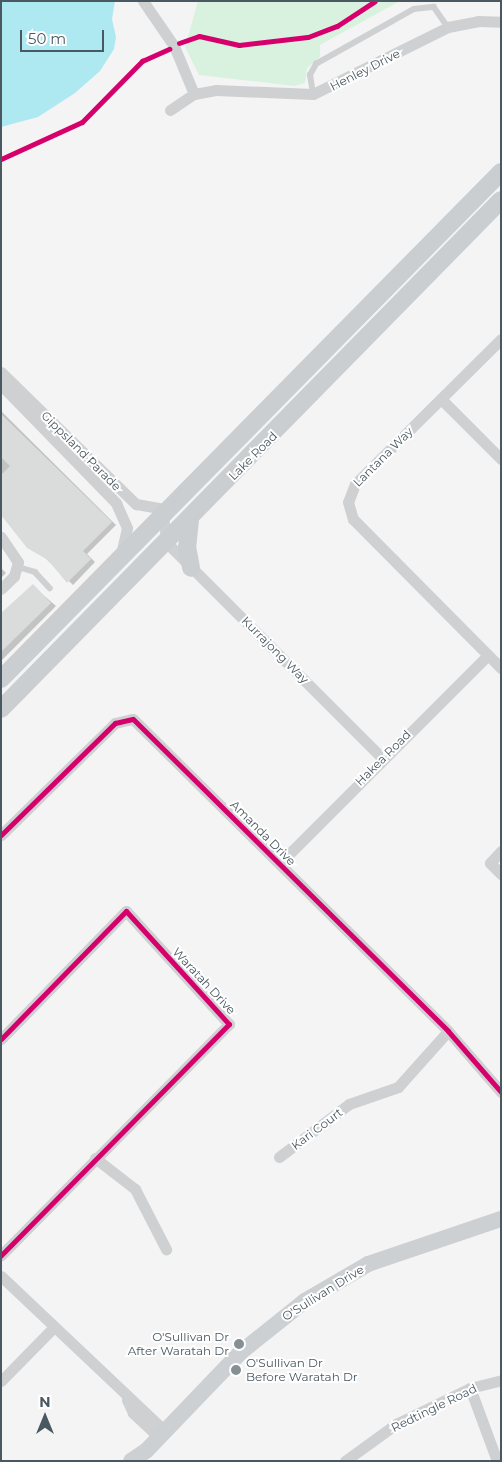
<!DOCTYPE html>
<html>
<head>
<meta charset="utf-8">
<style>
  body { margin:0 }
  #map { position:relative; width:502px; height:1462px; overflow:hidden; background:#f4f4f4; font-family:Montserrat,sans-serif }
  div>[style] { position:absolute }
  .green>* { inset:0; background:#d9f2e0 }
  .water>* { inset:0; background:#aee8f0 }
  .shadow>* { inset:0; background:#0003 }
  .building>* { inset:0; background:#dadcdc }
  .lane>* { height:5.5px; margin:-2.75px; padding:0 2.75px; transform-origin:2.75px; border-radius:2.75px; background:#ced0d2 }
  .street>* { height:11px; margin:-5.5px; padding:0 5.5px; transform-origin:5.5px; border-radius:5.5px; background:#ced0d2 }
  .secondary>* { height:16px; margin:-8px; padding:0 8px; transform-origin:8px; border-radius:8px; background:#cdd0d3 }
  .primary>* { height:18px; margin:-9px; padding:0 9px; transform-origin:9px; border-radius:9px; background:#caced1 }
  .cycleway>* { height:5px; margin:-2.5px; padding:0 2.5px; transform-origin:2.5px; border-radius:2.5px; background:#d6006c }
  .dots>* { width:14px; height:14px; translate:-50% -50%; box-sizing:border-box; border:2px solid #fff; border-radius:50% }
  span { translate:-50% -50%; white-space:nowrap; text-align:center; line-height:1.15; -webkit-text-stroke:4px #fff; paint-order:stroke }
  .street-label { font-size:12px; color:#4a5861 }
  .poi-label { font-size:12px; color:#4a5861 }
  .right { translate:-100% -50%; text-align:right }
  .left { translate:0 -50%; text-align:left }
  .frame { position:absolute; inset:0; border:2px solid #4a5861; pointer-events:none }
  .north { position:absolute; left:20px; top:1392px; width:50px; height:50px; -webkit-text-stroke:4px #fff; paint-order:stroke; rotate:0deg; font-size:14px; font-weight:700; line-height:20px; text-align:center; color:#4a5861 }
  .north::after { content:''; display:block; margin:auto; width:18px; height:22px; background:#4a5861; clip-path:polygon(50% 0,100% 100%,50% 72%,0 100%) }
  .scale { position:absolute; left:20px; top:30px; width:84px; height:22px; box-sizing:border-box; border:2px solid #4a5861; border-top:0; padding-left:6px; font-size:15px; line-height:18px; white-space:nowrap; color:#4a5861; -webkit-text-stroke:4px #fff; paint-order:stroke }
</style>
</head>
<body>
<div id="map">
  <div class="green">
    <div style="clip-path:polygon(198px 1px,400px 1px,320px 45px,320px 57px,307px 68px,305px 83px,294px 86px,199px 75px,185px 47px)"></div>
  </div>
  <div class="water">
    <div style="clip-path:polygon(1px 1px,115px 1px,112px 19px,116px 37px,114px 49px,100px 71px,75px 93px,38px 117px,1px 127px)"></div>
  </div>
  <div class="shadow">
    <div style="clip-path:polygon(1px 411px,116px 525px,87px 554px,95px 562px,73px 585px,1px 515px)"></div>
    <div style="clip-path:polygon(1px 568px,6px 573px,1px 578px)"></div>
    <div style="clip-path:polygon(33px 586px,56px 606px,1px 661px,1px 617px)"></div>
  </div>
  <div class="building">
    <div style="clip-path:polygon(1px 414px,112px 522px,83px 551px,91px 559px,67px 583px,48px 560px,27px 548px,1px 515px,1px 475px,10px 466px,1px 457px)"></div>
    <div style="clip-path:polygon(33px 584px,51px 603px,1px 652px,1px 613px)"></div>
  </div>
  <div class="lane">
    <div style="left:313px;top:94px;width:19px;rotate:-99deg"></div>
    <div style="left:310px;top:75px;width:13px;rotate:-61deg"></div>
    <div style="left:316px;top:64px;width:112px;rotate:-29.3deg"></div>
    <div style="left:414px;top:9px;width:20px;rotate:-6deg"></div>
    <div style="left:434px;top:7px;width:24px;rotate:55deg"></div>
    <div style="left:18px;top:567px;width:18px;rotate:16deg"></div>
    <div style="left:35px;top:572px;width:22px;rotate:47deg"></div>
  </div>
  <div class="street">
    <div style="left:143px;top:1px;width:55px;rotate:55.4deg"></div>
    <div style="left:174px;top:46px;width:52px;rotate:67.4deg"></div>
    <div style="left:170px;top:110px;width:29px;rotate:-34deg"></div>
    <div style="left:194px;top:94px;width:22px;rotate:-10deg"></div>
    <div style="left:216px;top:90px;width:97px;rotate:2.4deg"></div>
    <div style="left:313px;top:94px;width:151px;rotate:-26.4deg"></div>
    <div style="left:448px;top:27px;width:31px;rotate:-11deg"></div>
    <div style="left:478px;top:21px;width:23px;rotate:2deg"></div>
    <div style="left:501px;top:339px;width:206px;rotate:135.2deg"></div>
    <div style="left:355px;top:484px;width:19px;rotate:111deg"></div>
    <div style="left:348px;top:502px;width:18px;rotate:74deg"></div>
    <div style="left:353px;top:519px;width:210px;rotate:45.2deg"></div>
    <div style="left:1px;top:372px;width:189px;rotate:44.4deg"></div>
    <div style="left:136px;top:504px;width:34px;rotate:10deg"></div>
    <div style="left:1px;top:385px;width:165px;rotate:45.7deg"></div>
    <div style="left:116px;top:503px;width:27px;rotate:66deg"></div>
    <div style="left:127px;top:528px;width:28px;rotate:103deg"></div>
    <div style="left:441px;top:399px;width:85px;rotate:45deg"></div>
    <div style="left:163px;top:516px;width:27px;rotate:82deg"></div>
    <div style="left:167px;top:543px;width:304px;rotate:45deg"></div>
    <div style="left:1px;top:537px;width:30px;rotate:56deg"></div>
    <div style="left:18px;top:562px;width:15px;rotate:106deg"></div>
    <div style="left:14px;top:576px;width:18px;rotate:135deg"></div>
    <div style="left:1px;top:835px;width:160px;rotate:-44.5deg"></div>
    <div style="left:115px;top:723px;width:18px;rotate:-13deg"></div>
    <div style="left:133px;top:719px;width:443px;rotate:44.7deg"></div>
    <div style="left:448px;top:1031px;width:81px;rotate:49deg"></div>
    <div style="left:501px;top:851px;width:16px;rotate:133deg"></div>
    <div style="left:490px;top:863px;width:16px;rotate:45deg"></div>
    <div style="left:280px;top:863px;width:294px;rotate:-45deg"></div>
    <div style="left:1px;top:1039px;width:179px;rotate:-45.7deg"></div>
    <div style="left:126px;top:911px;width:153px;rotate:47.7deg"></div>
    <div style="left:229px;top:1024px;width:325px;rotate:134.6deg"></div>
    <div style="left:279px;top:1157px;width:88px;rotate:-37.1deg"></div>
    <div style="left:349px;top:1104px;width:52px;rotate:-19.1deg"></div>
    <div style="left:398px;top:1087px;width:75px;rotate:-48.2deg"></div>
    <div style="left:95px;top:1158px;width:51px;rotate:37.8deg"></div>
    <div style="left:135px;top:1189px;width:68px;rotate:62.7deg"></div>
    <div style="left:1px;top:1276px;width:224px;rotate:43.4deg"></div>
    <div style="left:1px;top:1381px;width:74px;rotate:-45.5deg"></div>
    <div style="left:470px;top:1388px;width:78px;rotate:69.7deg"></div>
    <div style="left:127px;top:1400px;width:14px;rotate:65deg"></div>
    <div style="left:133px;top:1413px;width:34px;rotate:43deg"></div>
    <div style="left:345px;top:1461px;width:63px;rotate:-36deg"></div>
    <div style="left:396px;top:1424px;width:82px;rotate:-25.9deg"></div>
    <div style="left:470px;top:1388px;width:32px;rotate:-14deg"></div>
  </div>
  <div class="secondary">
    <div style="left:131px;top:1461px;width:18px;rotate:-34deg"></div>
    <div style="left:146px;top:1451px;width:137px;rotate:-46.2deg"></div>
    <div style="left:241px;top:1352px;width:82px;rotate:-38.6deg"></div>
    <div style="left:305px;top:1301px;width:73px;rotate:-30.4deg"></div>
    <div style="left:368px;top:1264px;width:140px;rotate:-18.7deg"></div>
  </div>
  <div class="primary">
    <div style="left:190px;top:520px;width:27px;rotate:96deg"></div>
    <div style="left:187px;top:547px;width:21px;rotate:79deg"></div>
    <div style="left:1px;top:679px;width:712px;rotate:-45.4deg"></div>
    <div style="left:1px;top:709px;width:713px;rotate:-45.51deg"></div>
  </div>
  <div class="cycleway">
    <div style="left:179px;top:43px;width:21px;rotate:-19deg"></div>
    <div style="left:199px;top:36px;width:41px;rotate:12.7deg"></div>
    <div style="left:239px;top:45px;width:69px;rotate:-6.6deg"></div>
    <div style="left:308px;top:37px;width:31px;rotate:-21deg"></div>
    <div style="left:337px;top:26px;width:45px;rotate:-33.3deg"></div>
    <div style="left:1px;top:159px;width:89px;rotate:-24.6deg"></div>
    <div style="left:82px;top:122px;width:86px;rotate:-45.5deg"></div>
    <div style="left:142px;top:61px;width:30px;rotate:-24deg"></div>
    <div style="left:1px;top:835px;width:160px;rotate:-44.5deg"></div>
    <div style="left:115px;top:723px;width:18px;rotate:-13deg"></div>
    <div style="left:133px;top:719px;width:443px;rotate:44.7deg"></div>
    <div style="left:448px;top:1031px;width:81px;rotate:49deg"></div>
    <div style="left:1px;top:1039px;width:179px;rotate:-45.7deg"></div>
    <div style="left:126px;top:911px;width:153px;rotate:47.7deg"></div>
    <div style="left:229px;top:1024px;width:325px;rotate:134.6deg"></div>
  </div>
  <div class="dots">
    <div style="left:239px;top:1344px;background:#868f94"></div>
    <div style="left:236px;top:1370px;background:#868f94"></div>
  </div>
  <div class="street-label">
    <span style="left:365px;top:70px;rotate:-27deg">Henley Drive</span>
    <span style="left:81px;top:451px;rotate:45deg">Gippsland Parade</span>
    <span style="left:253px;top:456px;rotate:-45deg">Lake Road</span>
    <span style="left:383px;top:457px;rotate:-45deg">Lantana Way</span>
    <span style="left:275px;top:650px;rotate:45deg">Kurrajong Way</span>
    <span style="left:383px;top:758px;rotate:-45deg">Hakea Road</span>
    <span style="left:263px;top:833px;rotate:45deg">Amanda Drive</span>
    <span style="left:204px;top:981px;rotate:47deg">Waratah Drive</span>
    <span style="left:317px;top:1129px;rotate:-37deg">Kari Court</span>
    <span style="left:323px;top:1293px;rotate:-32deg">O'Sullivan Drive</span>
    <span style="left:434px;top:1408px;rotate:-26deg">Redtingle Road</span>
  </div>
  <div class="poi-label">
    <span class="right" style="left:229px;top:1344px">O'Sullivan Dr<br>After Waratah Dr</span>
    <span class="left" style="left:246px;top:1370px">O'Sullivan Dr<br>Before Waratah Dr</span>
  </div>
  <div class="frame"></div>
  <div class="north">N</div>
  <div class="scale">50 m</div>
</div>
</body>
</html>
